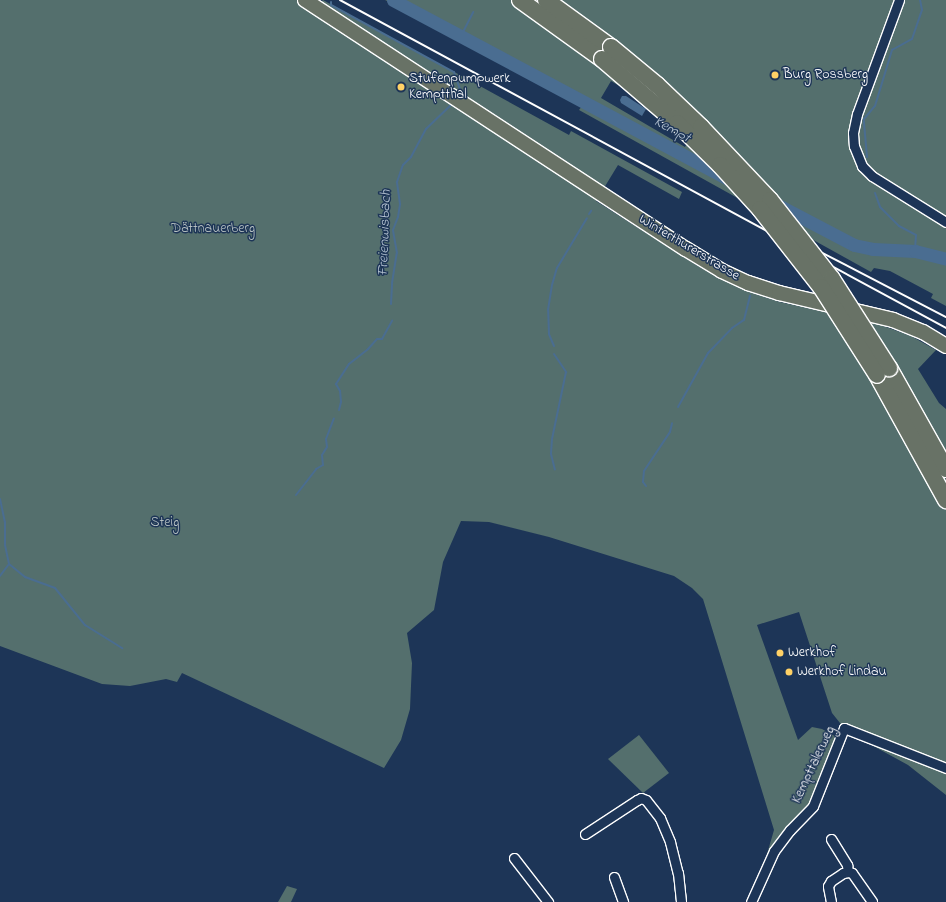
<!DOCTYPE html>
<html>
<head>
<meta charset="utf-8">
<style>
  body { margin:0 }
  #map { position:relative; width:946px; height:902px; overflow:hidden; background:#1d3557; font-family:"Indie Flower",sans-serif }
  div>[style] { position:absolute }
  .green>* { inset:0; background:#546f6d }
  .water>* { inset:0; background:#4a6d91 }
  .stream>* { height:2px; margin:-1px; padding:0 1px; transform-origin:1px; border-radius:1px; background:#4a6d91 }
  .river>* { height:13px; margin:-6.5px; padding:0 6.5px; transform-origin:6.5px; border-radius:6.5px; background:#4a6d91 }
  .roads { filter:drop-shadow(1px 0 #fff) drop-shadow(-1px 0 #fff) drop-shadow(0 1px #fff) drop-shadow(0 -1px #fff) }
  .minor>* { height:9px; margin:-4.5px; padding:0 4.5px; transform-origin:4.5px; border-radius:4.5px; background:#1d3557 }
  .primary>* { height:14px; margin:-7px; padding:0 7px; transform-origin:7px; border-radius:7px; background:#687266 }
  .motorway>* { height:16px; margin:-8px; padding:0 8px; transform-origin:8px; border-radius:8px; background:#687266 }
  .rail>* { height:2px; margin:-1px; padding:0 1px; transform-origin:1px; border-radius:1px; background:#fff }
  .bridges { filter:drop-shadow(1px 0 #fff) drop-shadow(-1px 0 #fff) drop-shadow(0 1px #fff) drop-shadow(0 -1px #fff) }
  .motorway-bridge>* { height:16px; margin:-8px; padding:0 8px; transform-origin:8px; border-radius:8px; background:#687266 }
  .dots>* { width:11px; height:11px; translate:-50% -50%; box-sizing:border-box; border:2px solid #1d3557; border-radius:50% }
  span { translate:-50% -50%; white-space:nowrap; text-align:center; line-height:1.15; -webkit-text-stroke:3px #1d3557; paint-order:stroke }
  .poi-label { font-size:14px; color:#fff }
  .left { translate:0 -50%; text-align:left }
  .park-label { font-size:14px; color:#bbc5c5 }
  .street-label { font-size:14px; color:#fff }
  .water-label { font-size:15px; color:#b7c5d3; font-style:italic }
</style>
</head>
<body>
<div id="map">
  <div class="green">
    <div style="clip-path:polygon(0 0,305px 0,316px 7px,323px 0,569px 135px,571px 131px,682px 192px,679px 199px,618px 165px,596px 201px,698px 266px,749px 292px,780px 302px,875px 323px,911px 336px,936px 350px,918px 369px,939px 403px,946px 409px,946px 795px,908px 765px,866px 742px,842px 733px,844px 728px,832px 713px,799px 612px,757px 625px,798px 740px,812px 727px,822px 729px,840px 739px,813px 806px,769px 861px,767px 854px,774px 830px,703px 599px,692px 588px,674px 576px,549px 537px,489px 522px,461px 521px,443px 562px,434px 610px,407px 633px,412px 663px,410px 709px,401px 740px,384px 768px,182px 673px,177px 682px,166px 679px,130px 686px,102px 684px,0 646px)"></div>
    <div style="clip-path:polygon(evenodd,385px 0,946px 0,946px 306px,931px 298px,933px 294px,890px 271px,874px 268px,871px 272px,579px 110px,588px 98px,462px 40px,385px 0,611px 81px,694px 131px,685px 147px,601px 98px,611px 81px)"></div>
    <div style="clip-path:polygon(639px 735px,669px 773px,643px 793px,608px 759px)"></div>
    <div style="clip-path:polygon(287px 886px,297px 889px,291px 902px,278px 902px)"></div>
  </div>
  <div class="water">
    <div style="clip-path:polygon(622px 96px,626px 96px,646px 109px,642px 116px,621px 103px,620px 100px)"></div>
  </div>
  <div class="stream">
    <div style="left:331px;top:2px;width:3px;rotate:90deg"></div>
    <div style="left:331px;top:5px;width:140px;rotate:28.6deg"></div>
    <div style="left:454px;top:72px;width:18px;rotate:71deg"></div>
    <div style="left:460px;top:89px;width:3px;rotate:135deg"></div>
    <div style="left:461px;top:36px;width:27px;rotate:-63deg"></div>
    <div style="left:867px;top:157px;width:38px;rotate:-95deg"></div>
    <div style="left:864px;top:119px;width:17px;rotate:-50deg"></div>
    <div style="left:875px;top:106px;width:59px;rotate:-73.1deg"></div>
    <div style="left:892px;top:50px;width:23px;rotate:-29deg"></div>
    <div style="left:912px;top:39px;width:31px;rotate:-71deg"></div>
    <div style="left:922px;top:10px;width:10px;rotate:-101deg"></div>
    <div style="left:875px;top:193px;width:15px;rotate:70deg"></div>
    <div style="left:880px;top:207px;width:27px;rotate:45deg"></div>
    <div style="left:899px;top:226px;width:19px;rotate:28deg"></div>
    <div style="left:916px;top:235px;width:16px;rotate:94deg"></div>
    <div style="left:589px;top:214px;width:4px;rotate:-56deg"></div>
    <div style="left:391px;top:304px;width:21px;rotate:-87deg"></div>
    <div style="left:392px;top:283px;width:30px;rotate:-81deg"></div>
    <div style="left:397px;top:253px;width:23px;rotate:-100deg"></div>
    <div style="left:393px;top:230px;width:14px;rotate:-69deg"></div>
    <div style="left:398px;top:217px;width:13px;rotate:-81deg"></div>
    <div style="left:400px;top:204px;width:22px;rotate:-98deg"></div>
    <div style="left:397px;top:182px;width:18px;rotate:-71deg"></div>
    <div style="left:403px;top:165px;width:11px;rotate:-45deg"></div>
    <div style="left:411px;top:157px;width:32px;rotate:-62deg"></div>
    <div style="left:426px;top:129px;width:35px;rotate:-44deg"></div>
    <div style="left:554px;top:346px;width:13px;rotate:-113deg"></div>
    <div style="left:549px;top:334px;width:24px;rotate:-92deg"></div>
    <div style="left:548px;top:310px;width:25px;rotate:-81deg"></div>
    <div style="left:552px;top:285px;width:18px;rotate:-74deg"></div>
    <div style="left:557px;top:268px;width:58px;rotate:-59deg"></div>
    <div style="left:554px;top:354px;width:22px;rotate:56deg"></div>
    <div style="left:566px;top:372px;width:68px;rotate:101.8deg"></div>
    <div style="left:552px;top:439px;width:15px;rotate:94deg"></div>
    <div style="left:551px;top:454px;width:16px;rotate:76deg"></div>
    <div style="left:678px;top:407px;width:62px;rotate:-60.9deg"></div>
    <div style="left:708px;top:353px;width:35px;rotate:-46deg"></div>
    <div style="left:732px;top:328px;width:14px;rotate:-34deg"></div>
    <div style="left:744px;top:320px;width:25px;rotate:-76deg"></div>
    <div style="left:339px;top:410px;width:8px;rotate:-76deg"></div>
    <div style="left:341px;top:402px;width:11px;rotate:-95deg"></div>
    <div style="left:340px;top:391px;width:8px;rotate:-120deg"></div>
    <div style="left:336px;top:384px;width:24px;rotate:-57deg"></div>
    <div style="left:349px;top:364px;width:24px;rotate:-38deg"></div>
    <div style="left:368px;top:349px;width:13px;rotate:-48deg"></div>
    <div style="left:377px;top:339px;width:5px"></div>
    <div style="left:382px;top:339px;width:21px;rotate:-61deg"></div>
    <div style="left:646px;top:486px;width:5px;rotate:-127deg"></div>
    <div style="left:643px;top:482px;width:11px;rotate:-85deg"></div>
    <div style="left:644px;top:471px;width:47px;rotate:-56.3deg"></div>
    <div style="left:670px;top:432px;width:9px;rotate:-77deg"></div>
    <div style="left:296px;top:495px;width:33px;rotate:-52deg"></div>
    <div style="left:316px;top:469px;width:8px;rotate:-30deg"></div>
    <div style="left:323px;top:465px;width:10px;rotate:-96deg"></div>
    <div style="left:322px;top:455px;width:9px;rotate:-58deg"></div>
    <div style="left:327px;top:447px;width:8px;rotate:-97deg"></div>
    <div style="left:326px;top:439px;width:22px;rotate:-69deg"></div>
    <div style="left:0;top:499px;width:24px;rotate:78deg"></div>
    <div style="left:5px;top:522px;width:23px;rotate:90deg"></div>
    <div style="left:5px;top:545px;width:19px;rotate:78deg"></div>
    <div style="left:9px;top:564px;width:15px;rotate:127deg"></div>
    <div style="left:9px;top:564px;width:21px;rotate:39deg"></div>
    <div style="left:25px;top:577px;width:32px;rotate:20deg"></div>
    <div style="left:55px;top:588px;width:48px;rotate:51deg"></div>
    <div style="left:85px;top:625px;width:44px;rotate:31.9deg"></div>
  </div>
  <div class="river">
    <div style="left:393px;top:0;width:382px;rotate:28.1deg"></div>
    <div style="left:774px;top:203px;width:90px;rotate:27.7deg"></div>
    <div style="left:854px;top:245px;width:19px;rotate:12deg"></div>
    <div style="left:873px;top:249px;width:42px;rotate:2.7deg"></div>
    <div style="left:915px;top:251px;width:32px;rotate:14deg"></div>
  </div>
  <div class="roads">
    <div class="minor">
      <div style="left:899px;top:0;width:121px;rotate:110.2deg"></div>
      <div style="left:857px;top:114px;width:19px;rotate:102deg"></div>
      <div style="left:853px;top:133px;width:13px;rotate:86deg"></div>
      <div style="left:854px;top:146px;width:22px;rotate:68deg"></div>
      <div style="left:862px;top:166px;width:14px;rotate:45deg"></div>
      <div style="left:872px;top:176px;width:87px;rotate:31.9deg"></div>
      <div style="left:585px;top:834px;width:62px;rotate:-33.2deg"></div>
      <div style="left:637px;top:800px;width:4px;rotate:-27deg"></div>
      <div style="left:641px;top:798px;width:5px;rotate:22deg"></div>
      <div style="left:646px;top:800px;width:23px;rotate:52deg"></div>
      <div style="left:660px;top:818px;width:26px;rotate:67deg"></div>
      <div style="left:670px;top:842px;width:32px;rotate:76deg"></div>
      <div style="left:678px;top:873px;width:29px;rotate:84deg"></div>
      <div style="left:831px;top:839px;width:31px;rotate:58deg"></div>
      <div style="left:847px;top:865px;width:7px;rotate:82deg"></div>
      <div style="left:848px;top:872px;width:4px;rotate:14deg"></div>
      <div style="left:852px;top:873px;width:35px;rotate:55deg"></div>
      <div style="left:514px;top:858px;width:56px;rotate:52.3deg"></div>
      <div style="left:614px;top:877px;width:27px;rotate:70deg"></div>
      <div style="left:751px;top:902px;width:56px;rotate:-65.7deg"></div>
      <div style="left:774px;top:851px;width:26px;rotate:-53deg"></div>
      <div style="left:790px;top:830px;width:33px;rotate:-46deg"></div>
      <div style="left:813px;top:806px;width:84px;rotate:-68.3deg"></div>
      <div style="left:844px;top:728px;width:110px;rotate:21.4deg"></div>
      <div style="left:831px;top:902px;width:16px;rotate:-101deg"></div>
      <div style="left:828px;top:886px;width:6px;rotate:-59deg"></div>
      <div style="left:831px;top:881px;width:14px;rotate:-34deg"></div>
      <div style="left:843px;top:873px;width:5px;rotate:-11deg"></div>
    </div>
    <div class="primary">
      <div style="left:305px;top:0;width:455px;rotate:33.2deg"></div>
      <div style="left:686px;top:249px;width:42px;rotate:31.4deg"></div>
      <div style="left:722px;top:271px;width:29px;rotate:25deg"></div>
      <div style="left:748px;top:283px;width:33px;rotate:18deg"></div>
      <div style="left:779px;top:293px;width:117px;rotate:13.3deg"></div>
      <div style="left:893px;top:320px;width:32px;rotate:22deg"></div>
      <div style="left:923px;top:332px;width:27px;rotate:31deg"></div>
    </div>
    <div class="motorway">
      <div style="left:520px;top:0;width:101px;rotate:35.7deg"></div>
      <div style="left:546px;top:0;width:80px;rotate:35.9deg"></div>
      <div style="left:889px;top:368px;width:116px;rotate:60.6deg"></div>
      <div style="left:877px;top:375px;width:143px;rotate:61.1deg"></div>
    </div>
  </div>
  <div class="rail">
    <div style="left:340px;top:0;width:689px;rotate:28.42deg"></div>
    <div style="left:780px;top:231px;width:187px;rotate:27.4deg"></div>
  </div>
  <div class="bridges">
    <div class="motorway-bridge">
      <div style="left:611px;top:47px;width:60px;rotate:39.6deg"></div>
      <div style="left:657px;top:85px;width:61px;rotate:43.7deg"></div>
      <div style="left:701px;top:127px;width:100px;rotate:46.6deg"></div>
      <div style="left:770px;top:200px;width:100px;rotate:51.9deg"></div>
      <div style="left:832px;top:279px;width:106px;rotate:57.4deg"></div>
      <div style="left:602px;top:59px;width:99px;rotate:40.5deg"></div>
      <div style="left:677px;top:123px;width:60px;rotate:44.3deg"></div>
      <div style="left:720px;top:165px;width:59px;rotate:47.7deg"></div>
      <div style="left:760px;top:209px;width:99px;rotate:52deg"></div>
      <div style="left:821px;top:287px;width:104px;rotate:57.5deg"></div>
    </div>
  </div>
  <div class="dots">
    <div style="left:775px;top:75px;background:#ffd166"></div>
    <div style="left:401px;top:87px;background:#ffd166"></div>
    <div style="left:780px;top:653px;background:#ffd166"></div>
    <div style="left:789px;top:672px;background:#ffd166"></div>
  </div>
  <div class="poi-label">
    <span class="left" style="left:783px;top:75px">Burg Rossberg</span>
    <span class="left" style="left:409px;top:87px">Stufenpumpwerk<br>Kemptthal</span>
    <span class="left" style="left:788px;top:653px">Werkhof</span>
    <span class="left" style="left:797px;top:672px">Werkhof Lindau</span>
  </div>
  <div class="park-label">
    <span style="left:213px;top:229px">Dättnauerberg</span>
    <span style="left:165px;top:523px">Steig</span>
  </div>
  <div class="street-label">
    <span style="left:689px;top:248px;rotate:31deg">Winterthurerstrasse</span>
    <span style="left:814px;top:765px;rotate:-65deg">Kempttalerweg</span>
  </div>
  <div class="water-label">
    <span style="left:672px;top:130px;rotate:28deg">Kempt</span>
    <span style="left:385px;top:233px;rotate:-88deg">Freienwisbach</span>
  </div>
</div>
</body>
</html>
